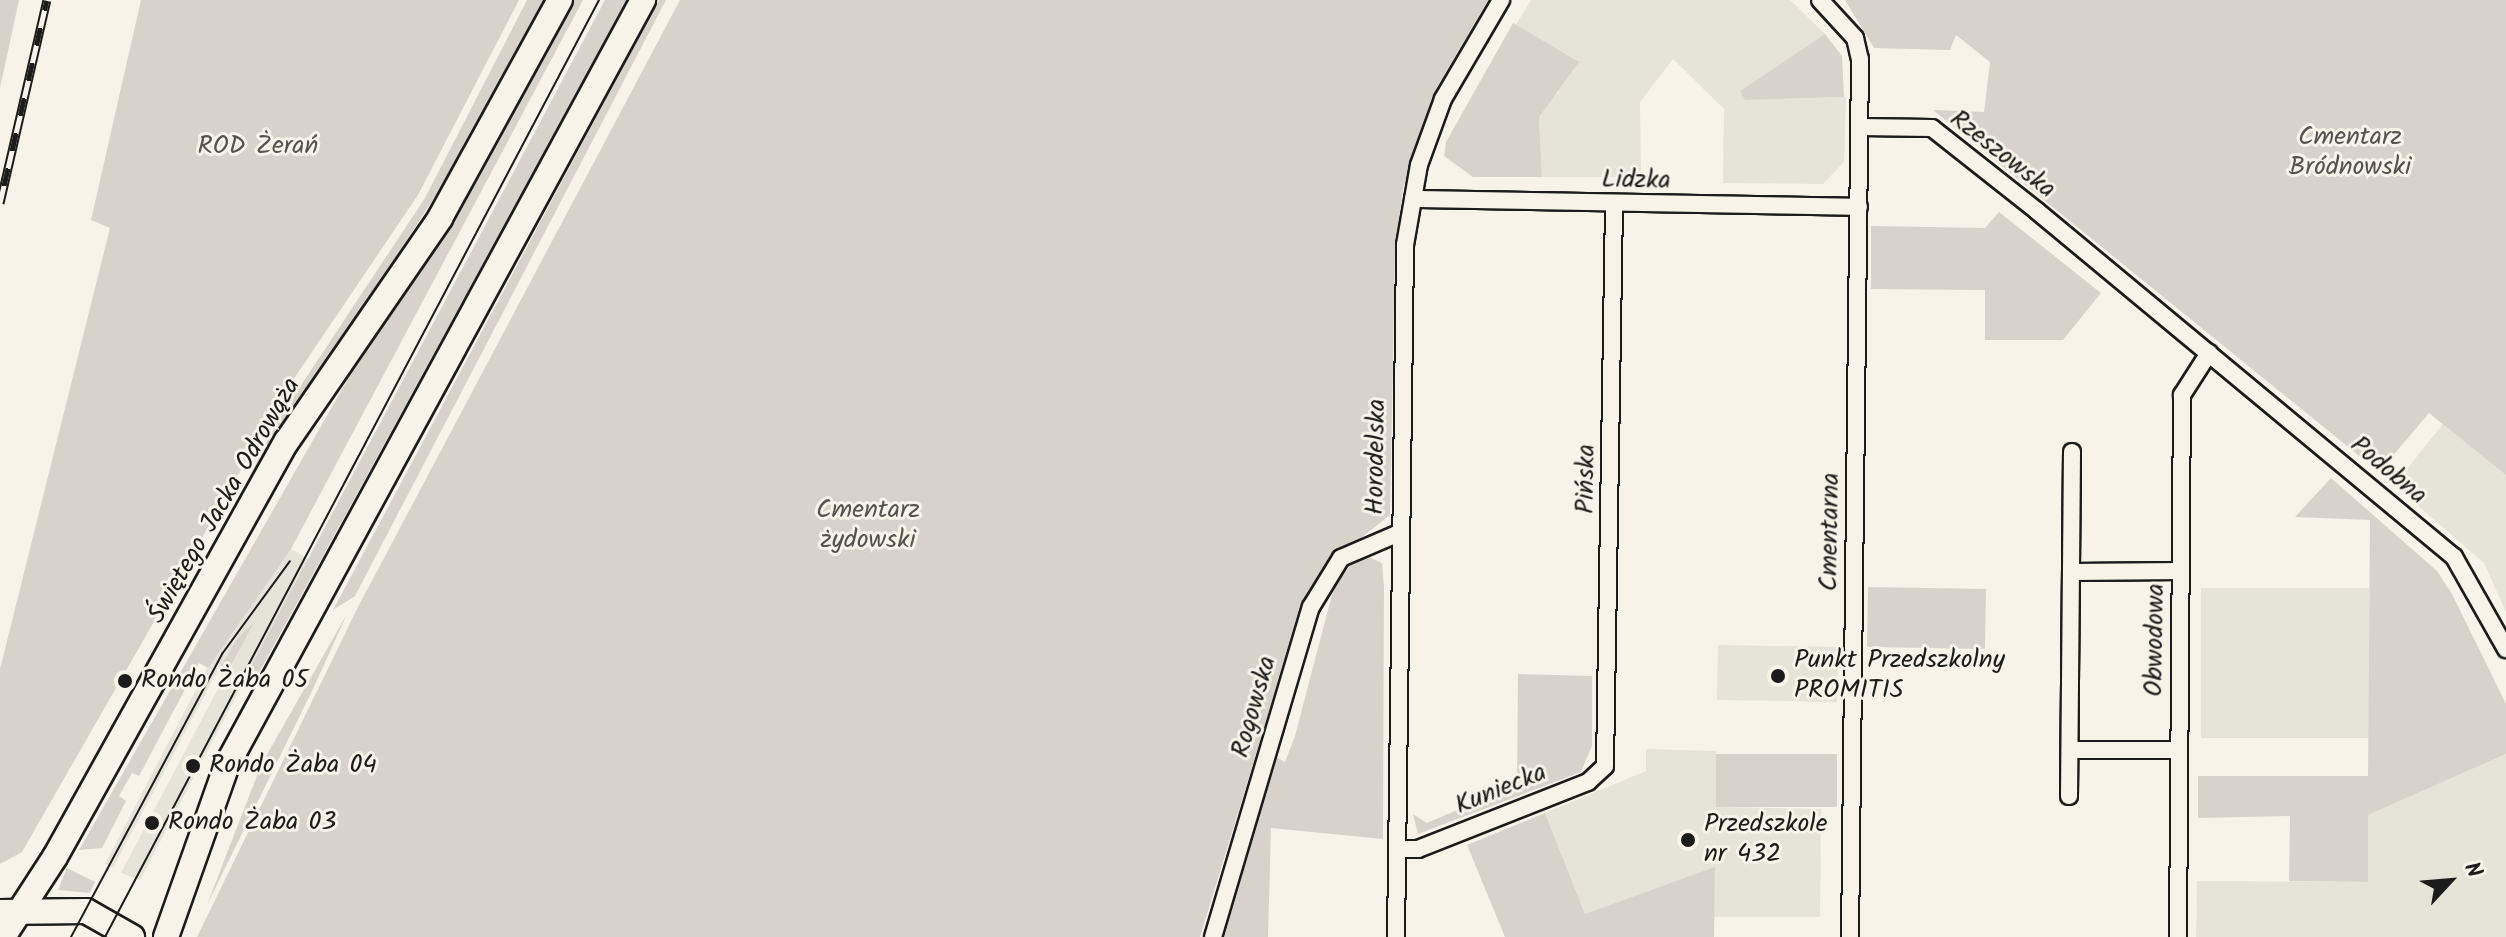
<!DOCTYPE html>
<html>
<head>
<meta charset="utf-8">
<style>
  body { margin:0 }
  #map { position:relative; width:2506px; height:937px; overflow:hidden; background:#f7f3e8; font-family:Kalam,sans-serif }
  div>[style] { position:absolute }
  .built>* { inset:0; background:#e6e3d9; transform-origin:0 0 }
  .green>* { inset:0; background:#d7d3cb; transform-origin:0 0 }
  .roads { filter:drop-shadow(2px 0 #1c1c1c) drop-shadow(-2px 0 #1c1c1c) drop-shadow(0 2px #1c1c1c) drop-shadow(0 -2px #1c1c1c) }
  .street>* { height:16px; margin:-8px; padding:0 8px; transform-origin:8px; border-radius:8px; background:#f7f3e8 }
  .secondary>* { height:24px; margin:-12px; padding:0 12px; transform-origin:12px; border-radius:12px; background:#f7f3e8 }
  .tram>* { height:2px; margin:-1px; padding:0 1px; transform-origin:1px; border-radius:1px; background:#1c1c1c }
  .rail>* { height:9px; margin-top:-4.5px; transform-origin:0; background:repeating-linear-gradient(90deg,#f7f3e8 0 18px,#1c1c1c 0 36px); box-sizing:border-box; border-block:2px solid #1c1c1c }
  .dots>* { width:22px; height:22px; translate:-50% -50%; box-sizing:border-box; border:4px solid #f7f3e8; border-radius:50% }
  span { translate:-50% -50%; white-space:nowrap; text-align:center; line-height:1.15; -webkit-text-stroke:6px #f7f3e8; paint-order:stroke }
  .park-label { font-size:26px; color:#545351 }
  .street-label { font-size:26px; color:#1c1c1c }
  .poi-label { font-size:26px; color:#1c1c1c }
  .left { translate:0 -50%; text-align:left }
  .north { position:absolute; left:2410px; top:841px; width:80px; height:80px; -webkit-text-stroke:6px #f7f3e8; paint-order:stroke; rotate:64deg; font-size:22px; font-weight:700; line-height:32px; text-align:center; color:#1c1c1c }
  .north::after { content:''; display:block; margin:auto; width:28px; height:36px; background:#1c1c1c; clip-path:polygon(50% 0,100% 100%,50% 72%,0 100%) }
</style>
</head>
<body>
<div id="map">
  <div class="built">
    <div style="clip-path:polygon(1531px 0,1790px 0,1825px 34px,1740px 91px,1746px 100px,1846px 97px,1844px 162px,1823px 184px,1723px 183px,1724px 109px,1673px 59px,1640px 102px,1641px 177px,1542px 177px,1539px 117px,1554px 91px,1560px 94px,1516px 25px)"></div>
    <div style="clip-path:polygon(2443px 424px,2506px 475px,2506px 612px,2484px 563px,2394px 485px)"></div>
    <div style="clip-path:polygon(291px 549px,308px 559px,140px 880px,121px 873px,254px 620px,217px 672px,113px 868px,105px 864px,212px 659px)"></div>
    <div style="left:2201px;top:588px;width:168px;height:150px"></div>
    <div style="left:1718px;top:645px;width:120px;height:55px;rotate:1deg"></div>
    <div style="clip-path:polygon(1646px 749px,1716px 751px,1716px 807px,1821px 809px,1820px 917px,1714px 917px,1715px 868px,1585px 914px,1545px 813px,1646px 771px)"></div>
    <div style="clip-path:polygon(2506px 754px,2506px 937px,2196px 937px,2197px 881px,2367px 882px,2368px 815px)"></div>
  </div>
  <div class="green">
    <div style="clip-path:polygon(0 0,19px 0,0 88px)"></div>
    <div style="clip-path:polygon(141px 0,519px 0,418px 195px,289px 386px,22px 852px,0 864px,0 669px,110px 228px,91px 220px)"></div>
    <div style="clip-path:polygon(527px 0,546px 0,443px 184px,233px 508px,280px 417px,425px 198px)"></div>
    <div style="clip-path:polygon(574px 0,583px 0,291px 549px,208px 668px,199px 663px,139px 776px,132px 773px,119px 796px,126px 801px,102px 848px,79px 850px,365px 349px,471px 192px)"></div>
    <div style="clip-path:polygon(605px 0,628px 0,251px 687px,242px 683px)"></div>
    <div style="clip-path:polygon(659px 0,666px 0,355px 596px,333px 610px)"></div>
    <div style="clip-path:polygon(680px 0,1488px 0,1437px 87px,1403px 188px,1395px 250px,1390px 515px,1323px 568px,1298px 617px,1200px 937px,197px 937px,358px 607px)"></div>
    <div style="clip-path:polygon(1845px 0,2506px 0,2506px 475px,2429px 413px,2379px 472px,1933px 110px,1984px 112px,1990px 62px,1956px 35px,1950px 50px,1874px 48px)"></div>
    <div style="clip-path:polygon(1513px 23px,1579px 62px,1539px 117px,1542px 177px,1473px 177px,1444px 156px,1446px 142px)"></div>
    <div style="clip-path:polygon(1825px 34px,1842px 56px,1844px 97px,1745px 100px,1740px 91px)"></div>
    <div style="clip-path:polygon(1999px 212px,2101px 293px,2063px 340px,1985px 340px,1985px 290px,1871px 289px,1871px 226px,1985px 228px)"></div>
    <div style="clip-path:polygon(2331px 478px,2437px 571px,2452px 594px,2506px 704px,2506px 754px,2368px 815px,2368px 882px,2289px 881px,2290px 816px,2198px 818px,2198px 776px,2368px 776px,2370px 520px,2295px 517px)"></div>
    <div style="clip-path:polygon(1369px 557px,1382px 563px,1384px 587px,1383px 839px,1271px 828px,1268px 937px,1222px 937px,1276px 757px,1285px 762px,1295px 736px,1334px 587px,1355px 559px)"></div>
    <div style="left:1868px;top:587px;width:118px;height:60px;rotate:1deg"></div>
    <div style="clip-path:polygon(347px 614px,313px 689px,207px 905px,261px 765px)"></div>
    <div style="clip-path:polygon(255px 621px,225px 676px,217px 672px,238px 638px)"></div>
    <div style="clip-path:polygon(1518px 674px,1592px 676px,1592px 746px,1581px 772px,1418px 834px,1413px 814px,1427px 823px,1517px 784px)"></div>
    <div style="left:1716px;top:754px;width:121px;height:53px"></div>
    <div style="clip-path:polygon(1545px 813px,1585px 914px,1715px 867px,1714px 937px,1505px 937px,1467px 845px)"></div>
    <div style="clip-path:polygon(67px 868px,95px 882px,90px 893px,58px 890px)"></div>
  </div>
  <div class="roads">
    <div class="street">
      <div style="left:1820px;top:0;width:52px;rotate:47.4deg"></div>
      <div style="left:1855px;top:38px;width:22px;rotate:77deg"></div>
      <div style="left:1860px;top:59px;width:878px;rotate:90.65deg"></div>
      <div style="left:1860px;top:127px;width:72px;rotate:0.8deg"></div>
      <div style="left:1932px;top:128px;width:134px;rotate:38.3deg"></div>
      <div style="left:2037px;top:211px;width:542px;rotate:39.68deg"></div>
      <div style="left:2454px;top:557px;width:106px;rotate:60.5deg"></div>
      <div style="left:1413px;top:199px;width:446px;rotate:1deg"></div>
      <div style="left:2072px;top:572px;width:109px;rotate:-0.5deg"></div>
      <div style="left:2070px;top:750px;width:109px"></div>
      <div style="left:2069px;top:796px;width:344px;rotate:-89.5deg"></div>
      <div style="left:1397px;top:849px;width:21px"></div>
      <div style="left:1418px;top:849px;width:183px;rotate:-21.5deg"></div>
      <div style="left:1588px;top:782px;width:23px;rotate:-43deg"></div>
      <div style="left:1605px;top:766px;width:561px;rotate:-89.08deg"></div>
      <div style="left:1213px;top:937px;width:344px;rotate:-73.5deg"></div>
      <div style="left:1311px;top:607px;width:57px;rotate:-58.5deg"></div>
      <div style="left:1341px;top:558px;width:63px;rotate:-23.3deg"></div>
      <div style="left:1396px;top:937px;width:692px;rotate:-89.25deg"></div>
      <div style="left:1405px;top:245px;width:81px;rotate:-80.1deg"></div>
      <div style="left:1419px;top:165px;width:70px;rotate:-70deg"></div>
      <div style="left:1443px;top:99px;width:115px;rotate:-59.6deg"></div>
      <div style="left:2178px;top:937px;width:542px;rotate:-89.58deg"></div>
      <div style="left:2182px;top:395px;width:50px;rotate:-57.3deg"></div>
    </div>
    <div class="secondary">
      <div style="left:0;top:912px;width:86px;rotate:-0.7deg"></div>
      <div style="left:86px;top:911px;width:53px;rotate:29.5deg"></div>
      <div style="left:3px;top:937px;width:95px;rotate:-57deg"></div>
      <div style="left:55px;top:857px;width:476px;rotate:-60.9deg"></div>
      <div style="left:287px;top:441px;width:270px;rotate:-55.5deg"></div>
      <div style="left:440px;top:218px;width:249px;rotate:-61.2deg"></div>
      <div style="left:166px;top:937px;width:182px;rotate:-70.5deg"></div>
      <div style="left:227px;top:765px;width:871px;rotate:-61.46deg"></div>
    </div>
  </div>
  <div class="tram">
    <div style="left:71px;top:937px;width:321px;rotate:-61.9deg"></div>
    <div style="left:222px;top:654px;width:115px;rotate:-53.8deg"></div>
    <div style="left:105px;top:937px;width:1059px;rotate:-62.2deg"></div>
  </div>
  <div class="rail">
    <div style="left:0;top:203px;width:208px;rotate:-77deg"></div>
  </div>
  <div class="dots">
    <div style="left:1778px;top:676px;background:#1c1c1c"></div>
    <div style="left:125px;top:681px;background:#1c1c1c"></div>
    <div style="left:193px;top:766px;background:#1c1c1c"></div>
    <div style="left:152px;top:823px;background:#1c1c1c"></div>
    <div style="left:1688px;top:840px;background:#1c1c1c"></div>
  </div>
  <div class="park-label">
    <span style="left:2350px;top:153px">Cmentarz<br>Bródnowski</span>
    <span style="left:258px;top:147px">ROD Żerań</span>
    <span style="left:868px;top:526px">Cmentarz<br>żydowski</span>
  </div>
  <div class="street-label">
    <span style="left:2002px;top:155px;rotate:38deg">Rzeszowska</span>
    <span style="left:1636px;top:181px;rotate:1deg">Lidzka</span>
    <span style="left:1377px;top:457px;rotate:-89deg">Horodelska</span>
    <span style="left:2388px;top:471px;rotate:40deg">Podobna</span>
    <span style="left:1587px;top:479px;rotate:-89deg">Pińska</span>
    <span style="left:225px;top:501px;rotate:-60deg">Świętego Jacka Odrowąża</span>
    <span style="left:1831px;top:532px;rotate:-89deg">Cmentarna</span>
    <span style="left:2156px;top:640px;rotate:-89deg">Obwodowa</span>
    <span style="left:1255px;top:707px;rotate:-74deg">Rogowska</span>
    <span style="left:1501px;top:790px;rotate:-22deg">Kuniecka</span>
  </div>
  <div class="poi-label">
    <span class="left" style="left:1794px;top:676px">Punkt Przedszkolny<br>PROMITIS</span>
    <span class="left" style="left:141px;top:681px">Rondo Żaba 05</span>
    <span class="left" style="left:209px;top:766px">Rondo Żaba 04</span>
    <span class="left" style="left:168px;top:823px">Rondo Żaba 03</span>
    <span class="left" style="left:1704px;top:840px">Przedszkole<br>nr 432</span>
  </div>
  <div class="north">N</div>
</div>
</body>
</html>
